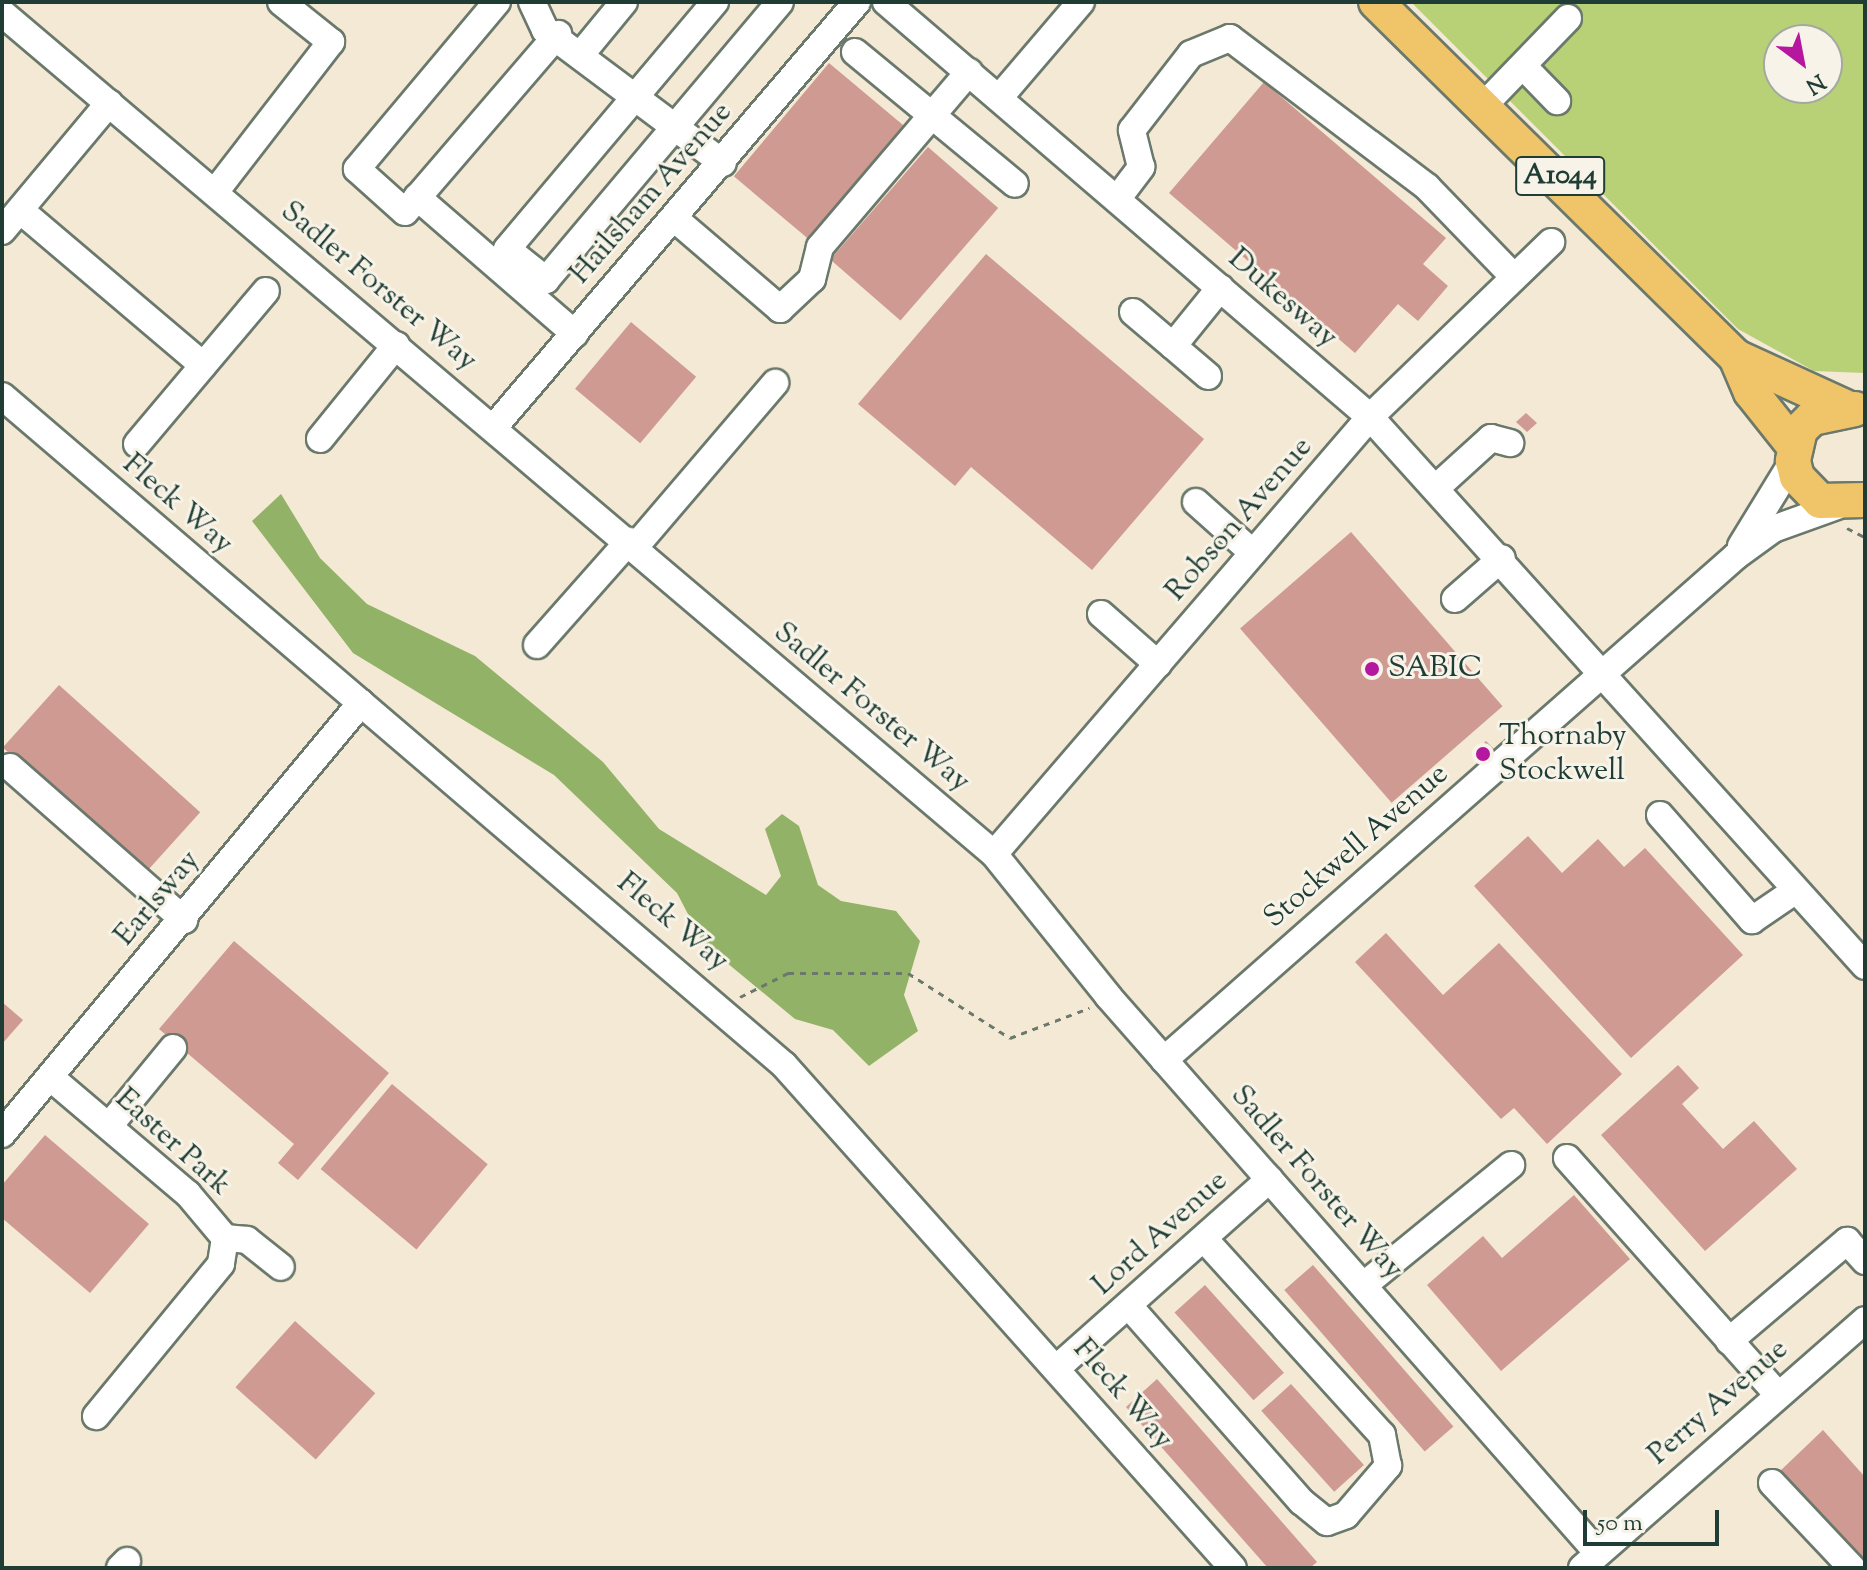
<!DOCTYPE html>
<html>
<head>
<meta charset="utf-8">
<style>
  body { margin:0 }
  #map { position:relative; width:1867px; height:1570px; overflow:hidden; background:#f4e9d4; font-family:"Sorts Mill Goudy",serif }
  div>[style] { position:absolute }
  .green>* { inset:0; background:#b9d176 }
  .forest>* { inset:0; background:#92b367 }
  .building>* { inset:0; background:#ce9a92; transform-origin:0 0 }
  .path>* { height:3px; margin-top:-1.5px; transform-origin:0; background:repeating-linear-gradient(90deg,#6a796c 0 6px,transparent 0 12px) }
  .roads { filter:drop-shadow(2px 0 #6a796c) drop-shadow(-2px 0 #6a796c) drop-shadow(0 2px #6a796c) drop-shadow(0 -2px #6a796c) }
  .minor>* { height:26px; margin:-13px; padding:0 13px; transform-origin:13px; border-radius:13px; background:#fff }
  .major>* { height:34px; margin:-17px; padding:0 17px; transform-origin:17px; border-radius:17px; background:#f0c469 }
  .dots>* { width:22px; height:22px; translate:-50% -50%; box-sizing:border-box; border:4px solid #f7f3e8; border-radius:50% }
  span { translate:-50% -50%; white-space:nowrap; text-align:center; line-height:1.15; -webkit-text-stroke:6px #f7f3e8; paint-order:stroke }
  .shield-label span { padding:2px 6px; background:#f7f3e8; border:2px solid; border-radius:6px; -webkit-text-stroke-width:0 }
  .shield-label { font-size:28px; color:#1f3d34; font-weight:700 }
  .street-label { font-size:30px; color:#1f3d34 }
  .poi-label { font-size:30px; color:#1f3d34 }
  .left { translate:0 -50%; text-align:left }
  .frame { position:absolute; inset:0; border:4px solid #1f3d34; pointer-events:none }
  .north { position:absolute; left:1763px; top:24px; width:80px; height:80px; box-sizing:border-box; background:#f7f3e8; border:2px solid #a1aaa0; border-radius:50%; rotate:148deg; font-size:22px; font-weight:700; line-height:32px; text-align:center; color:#1f3d34 }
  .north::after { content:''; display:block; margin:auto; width:28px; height:36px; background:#b5179e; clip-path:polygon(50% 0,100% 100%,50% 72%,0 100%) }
  .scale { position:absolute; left:1583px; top:1510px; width:136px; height:36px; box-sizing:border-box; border:4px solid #1f3d34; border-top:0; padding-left:10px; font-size:24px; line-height:28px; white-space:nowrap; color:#1f3d34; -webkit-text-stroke:6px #f7f3e8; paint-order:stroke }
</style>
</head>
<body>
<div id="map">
  <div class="green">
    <div style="clip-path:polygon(evenodd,1411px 2px,1865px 2px,1865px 373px,1814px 371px,1738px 329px,1411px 2px,1779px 40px,1827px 40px,1827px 88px,1779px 88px,1779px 40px)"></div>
  </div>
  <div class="forest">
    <div style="clip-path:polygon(281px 494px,320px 558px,367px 604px,475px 656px,603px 762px,659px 829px,766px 895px,781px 876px,765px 829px,782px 814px,799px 826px,818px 885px,841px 901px,896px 911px,920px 941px,904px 995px,918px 1031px,869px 1066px,833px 1030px,795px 1019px,703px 943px,677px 893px,554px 775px,353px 653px,252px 521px)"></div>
  </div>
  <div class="building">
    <div style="left:829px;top:63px;width:97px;height:148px;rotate:40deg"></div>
    <div style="clip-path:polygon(1264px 82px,1446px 238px,1423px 264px,1448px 286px,1418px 321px,1398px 304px,1355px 353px,1169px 193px)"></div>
    <div style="left:928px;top:147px;width:93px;height:149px;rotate:41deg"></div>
    <div style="clip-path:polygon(986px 254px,1204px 439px,1092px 570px,971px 467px,955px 486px,858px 404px)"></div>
    <div style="left:631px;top:322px;width:85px;height:87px;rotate:40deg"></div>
    <div style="clip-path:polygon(1526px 413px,1537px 423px,1527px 432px,1516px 422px)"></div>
    <div style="left:1351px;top:532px;width:231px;height:147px;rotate:49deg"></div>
    <div style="left:59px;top:685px;width:190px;height:84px;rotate:42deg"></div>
    <div style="left:1486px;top:741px;width:11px;height:14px;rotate:45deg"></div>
    <div style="clip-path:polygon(1528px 836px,1562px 873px,1598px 839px,1624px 867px,1645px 848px,1743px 955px,1631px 1058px,1474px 886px)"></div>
    <div style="clip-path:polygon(1386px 933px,1443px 995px,1499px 943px,1622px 1074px,1547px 1144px,1514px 1108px,1501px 1119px,1355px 962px)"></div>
    <div style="clip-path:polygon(234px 941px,389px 1073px,298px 1180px,278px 1163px,294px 1144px,159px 1029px)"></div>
    <div style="clip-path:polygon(2px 1002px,23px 1020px,2px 1044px)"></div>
    <div style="clip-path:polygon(1678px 1065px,1699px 1088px,1682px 1104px,1723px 1149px,1754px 1121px,1797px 1169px,1705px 1251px,1601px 1135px)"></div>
    <div style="left:392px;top:1084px;width:125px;height:111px;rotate:40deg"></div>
    <div style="clip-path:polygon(45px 1135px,149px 1224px,90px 1293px,2px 1218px,2px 1185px)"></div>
    <div style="clip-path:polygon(1574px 1195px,1630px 1259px,1501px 1371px,1427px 1285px,1483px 1236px,1502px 1258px)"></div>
    <div style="left:1313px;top:1265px;width:214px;height:38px;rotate:49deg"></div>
    <div style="left:1205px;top:1285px;width:118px;height:41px;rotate:48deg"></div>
    <div style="left:295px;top:1321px;width:108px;height:89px;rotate:42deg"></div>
    <div style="clip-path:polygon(1157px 1379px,1317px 1562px,1310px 1568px,1268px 1568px,1126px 1407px)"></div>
    <div style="left:1291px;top:1384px;width:109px;height:40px;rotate:48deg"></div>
    <div style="clip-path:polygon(1823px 1430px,1865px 1477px,1865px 1568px,1777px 1474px)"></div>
  </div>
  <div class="path">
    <div style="left:1847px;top:528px;width:20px;rotate:27deg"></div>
    <div style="left:740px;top:997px;width:54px;rotate:-26.6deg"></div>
    <div style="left:788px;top:973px;width:120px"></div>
    <div style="left:908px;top:973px;width:121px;rotate:32.5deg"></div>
    <div style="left:1010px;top:1038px;width:85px;rotate:-20.8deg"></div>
  </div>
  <div class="roads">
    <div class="minor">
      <div style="left:497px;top:2px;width:218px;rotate:130deg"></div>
      <div style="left:357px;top:169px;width:64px;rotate:41.9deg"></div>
      <div style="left:405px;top:212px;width:235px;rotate:-49.3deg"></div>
      <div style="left:532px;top:2px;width:31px;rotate:65deg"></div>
      <div style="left:545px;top:30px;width:222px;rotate:36.8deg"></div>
      <div style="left:715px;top:2px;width:323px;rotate:130.1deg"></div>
      <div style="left:507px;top:249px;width:50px;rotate:38.5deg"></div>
      <div style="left:546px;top:280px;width:363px;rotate:-49.9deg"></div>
      <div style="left:886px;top:2px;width:638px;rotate:40.61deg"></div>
      <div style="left:1370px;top:417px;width:739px;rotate:47.96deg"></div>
      <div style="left:2px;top:13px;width:1301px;rotate:40.29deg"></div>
      <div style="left:994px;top:854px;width:182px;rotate:51.2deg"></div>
      <div style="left:1108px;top:996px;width:742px;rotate:48.66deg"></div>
      <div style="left:855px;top:52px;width:207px;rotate:39.5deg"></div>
      <div style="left:582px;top:53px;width:66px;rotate:-50.5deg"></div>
      <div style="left:1523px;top:66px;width:49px;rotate:45.8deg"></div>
      <div style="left:999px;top:98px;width:126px;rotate:-49.5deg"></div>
      <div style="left:1486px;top:103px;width:118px;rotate:-46deg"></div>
      <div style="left:215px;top:192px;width:190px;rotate:-52.3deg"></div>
      <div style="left:331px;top:42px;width:64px;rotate:-141.3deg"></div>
      <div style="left:417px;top:197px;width:209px;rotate:40.9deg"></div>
      <div style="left:1118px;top:198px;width:39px;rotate:-53deg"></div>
      <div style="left:1141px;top:167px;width:38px;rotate:-104deg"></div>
      <div style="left:1132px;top:130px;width:96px;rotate:-52.2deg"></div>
      <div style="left:1191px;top:54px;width:42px;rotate:-22.3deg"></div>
      <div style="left:1230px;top:38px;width:247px;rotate:37.1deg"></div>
      <div style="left:1427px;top:187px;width:125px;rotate:46deg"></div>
      <div style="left:20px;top:210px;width:240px;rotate:40.3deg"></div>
      <div style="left:674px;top:218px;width:140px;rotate:40.6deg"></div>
      <div style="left:780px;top:309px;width:44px;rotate:-43.2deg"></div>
      <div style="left:812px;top:279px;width:33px;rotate:-76deg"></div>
      <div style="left:820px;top:247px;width:230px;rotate:-49.6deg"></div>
      <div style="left:2px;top:231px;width:167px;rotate:-50.1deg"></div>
      <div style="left:1133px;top:312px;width:52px;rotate:40.4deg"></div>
      <div style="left:1173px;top:346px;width:75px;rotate:-51deg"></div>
      <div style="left:1173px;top:346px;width:46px;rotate:40.6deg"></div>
      <div style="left:2px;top:396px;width:1029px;rotate:40.55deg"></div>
      <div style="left:784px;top:1065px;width:674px;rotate:48.25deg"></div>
      <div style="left:494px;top:427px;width:559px;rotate:-49.5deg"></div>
      <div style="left:320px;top:439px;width:121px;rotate:-51deg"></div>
      <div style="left:137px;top:444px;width:200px;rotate:-49.9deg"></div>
      <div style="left:1437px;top:487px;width:73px;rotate:-42.2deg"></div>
      <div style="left:1491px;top:438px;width:20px;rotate:15deg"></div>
      <div style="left:1196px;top:502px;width:76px;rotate:41.8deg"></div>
      <div style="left:1741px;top:546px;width:100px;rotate:-58.5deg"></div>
      <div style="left:635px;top:547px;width:216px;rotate:-49.5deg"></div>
      <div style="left:1455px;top:599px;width:62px;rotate:-41.1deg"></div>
      <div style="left:1101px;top:614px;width:76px;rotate:41.3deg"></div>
      <div style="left:537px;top:645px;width:139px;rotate:-48.5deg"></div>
      <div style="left:10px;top:767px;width:232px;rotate:41.3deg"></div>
      <div style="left:1660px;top:815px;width:140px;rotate:48.8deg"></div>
      <div style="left:1752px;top:920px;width:53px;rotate:-34.3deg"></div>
      <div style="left:994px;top:854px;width:576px;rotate:-49.29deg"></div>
      <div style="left:1370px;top:417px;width:252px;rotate:-44deg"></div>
      <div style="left:1164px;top:1060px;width:762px;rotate:-41.38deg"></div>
      <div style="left:1736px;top:556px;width:46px;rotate:-36.1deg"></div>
      <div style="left:1773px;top:529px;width:68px;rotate:-19.8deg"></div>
      <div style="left:50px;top:1077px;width:181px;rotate:40.3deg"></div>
      <div style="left:188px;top:1194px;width:57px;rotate:49.9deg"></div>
      <div style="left:225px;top:1238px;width:26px;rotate:99deg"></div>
      <div style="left:221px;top:1264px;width:197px;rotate:129.4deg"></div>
      <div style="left:109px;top:1126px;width:101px;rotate:-50.6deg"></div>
      <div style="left:2px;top:1134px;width:561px;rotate:-50.21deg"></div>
      <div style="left:1567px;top:1158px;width:316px;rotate:48.3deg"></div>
      <div style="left:225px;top:1238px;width:22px;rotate:5deg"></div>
      <div style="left:247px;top:1240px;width:43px;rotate:38.5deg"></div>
      <div style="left:1364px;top:1285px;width:190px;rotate:-39.2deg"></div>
      <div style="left:1129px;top:1306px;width:261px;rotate:48.6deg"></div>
      <div style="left:1302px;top:1502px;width:32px;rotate:39deg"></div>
      <div style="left:1327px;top:1522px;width:20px;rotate:-20deg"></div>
      <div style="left:1346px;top:1515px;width:65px;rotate:-49.4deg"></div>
      <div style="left:1388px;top:1466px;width:32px;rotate:-101deg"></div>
      <div style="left:1382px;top:1435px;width:262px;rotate:-132.2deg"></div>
      <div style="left:1729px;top:1341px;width:155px;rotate:-40.3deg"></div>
      <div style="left:1847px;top:1241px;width:27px;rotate:48deg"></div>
      <div style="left:1058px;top:1367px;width:283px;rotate:-41.6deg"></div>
      <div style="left:1772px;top:1483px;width:117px;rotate:46.7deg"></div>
      <div style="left:120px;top:1568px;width:10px;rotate:-45deg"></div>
      <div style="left:1582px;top:1568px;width:376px;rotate:-41.2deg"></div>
    </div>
    <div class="major">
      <div style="left:1376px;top:2px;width:506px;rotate:44.6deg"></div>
      <div style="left:1736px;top:357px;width:120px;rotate:24.6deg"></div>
      <div style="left:1736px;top:357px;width:38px;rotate:67deg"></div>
      <div style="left:1751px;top:392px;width:69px;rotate:51.5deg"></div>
      <div style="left:1855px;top:409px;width:44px;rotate:168.2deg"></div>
      <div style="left:1812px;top:418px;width:17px;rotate:135deg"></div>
      <div style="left:1800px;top:430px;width:32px;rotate:103deg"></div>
      <div style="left:1793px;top:461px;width:16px;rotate:76deg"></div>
      <div style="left:1797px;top:477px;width:33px;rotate:46deg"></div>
      <div style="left:1820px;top:501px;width:45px;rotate:-1.3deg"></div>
    </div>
  </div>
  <div class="dots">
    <div style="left:1372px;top:669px;background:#b5179e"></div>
    <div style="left:1483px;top:754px;background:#b5179e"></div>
  </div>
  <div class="shield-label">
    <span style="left:1560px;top:176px">A1044</span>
  </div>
  <div class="street-label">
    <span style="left:652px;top:194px;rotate:-49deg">Hailsham Avenue</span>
    <span style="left:378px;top:287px;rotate:40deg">Sadler Forster Way</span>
    <span style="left:1282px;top:299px;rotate:41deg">Dukesway</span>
    <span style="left:177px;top:505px;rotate:41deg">Fleck Way</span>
    <span style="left:1240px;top:520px;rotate:-49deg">Robson Avenue</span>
    <span style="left:871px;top:708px;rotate:40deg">Sadler Forster Way</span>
    <span style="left:1357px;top:847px;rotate:-41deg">Stockwell Avenue</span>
    <span style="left:158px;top:899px;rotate:-50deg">Earlsway</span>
    <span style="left:672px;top:923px;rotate:40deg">Fleck Way</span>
    <span style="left:172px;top:1143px;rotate:42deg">Easter Park</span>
    <span style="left:1316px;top:1183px;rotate:49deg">Sadler Forster Way</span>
    <span style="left:1161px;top:1234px;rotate:-42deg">Lord Avenue</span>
    <span style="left:1122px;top:1395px;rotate:49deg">Fleck Way</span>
    <span style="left:1719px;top:1403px;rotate:-41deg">Perry Avenue</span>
  </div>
  <div class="poi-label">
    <span class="left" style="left:1388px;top:669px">SABIC</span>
    <span class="left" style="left:1499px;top:754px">Thornaby<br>Stockwell</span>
  </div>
  <div class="frame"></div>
  <div class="north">N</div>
  <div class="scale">50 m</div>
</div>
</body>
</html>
